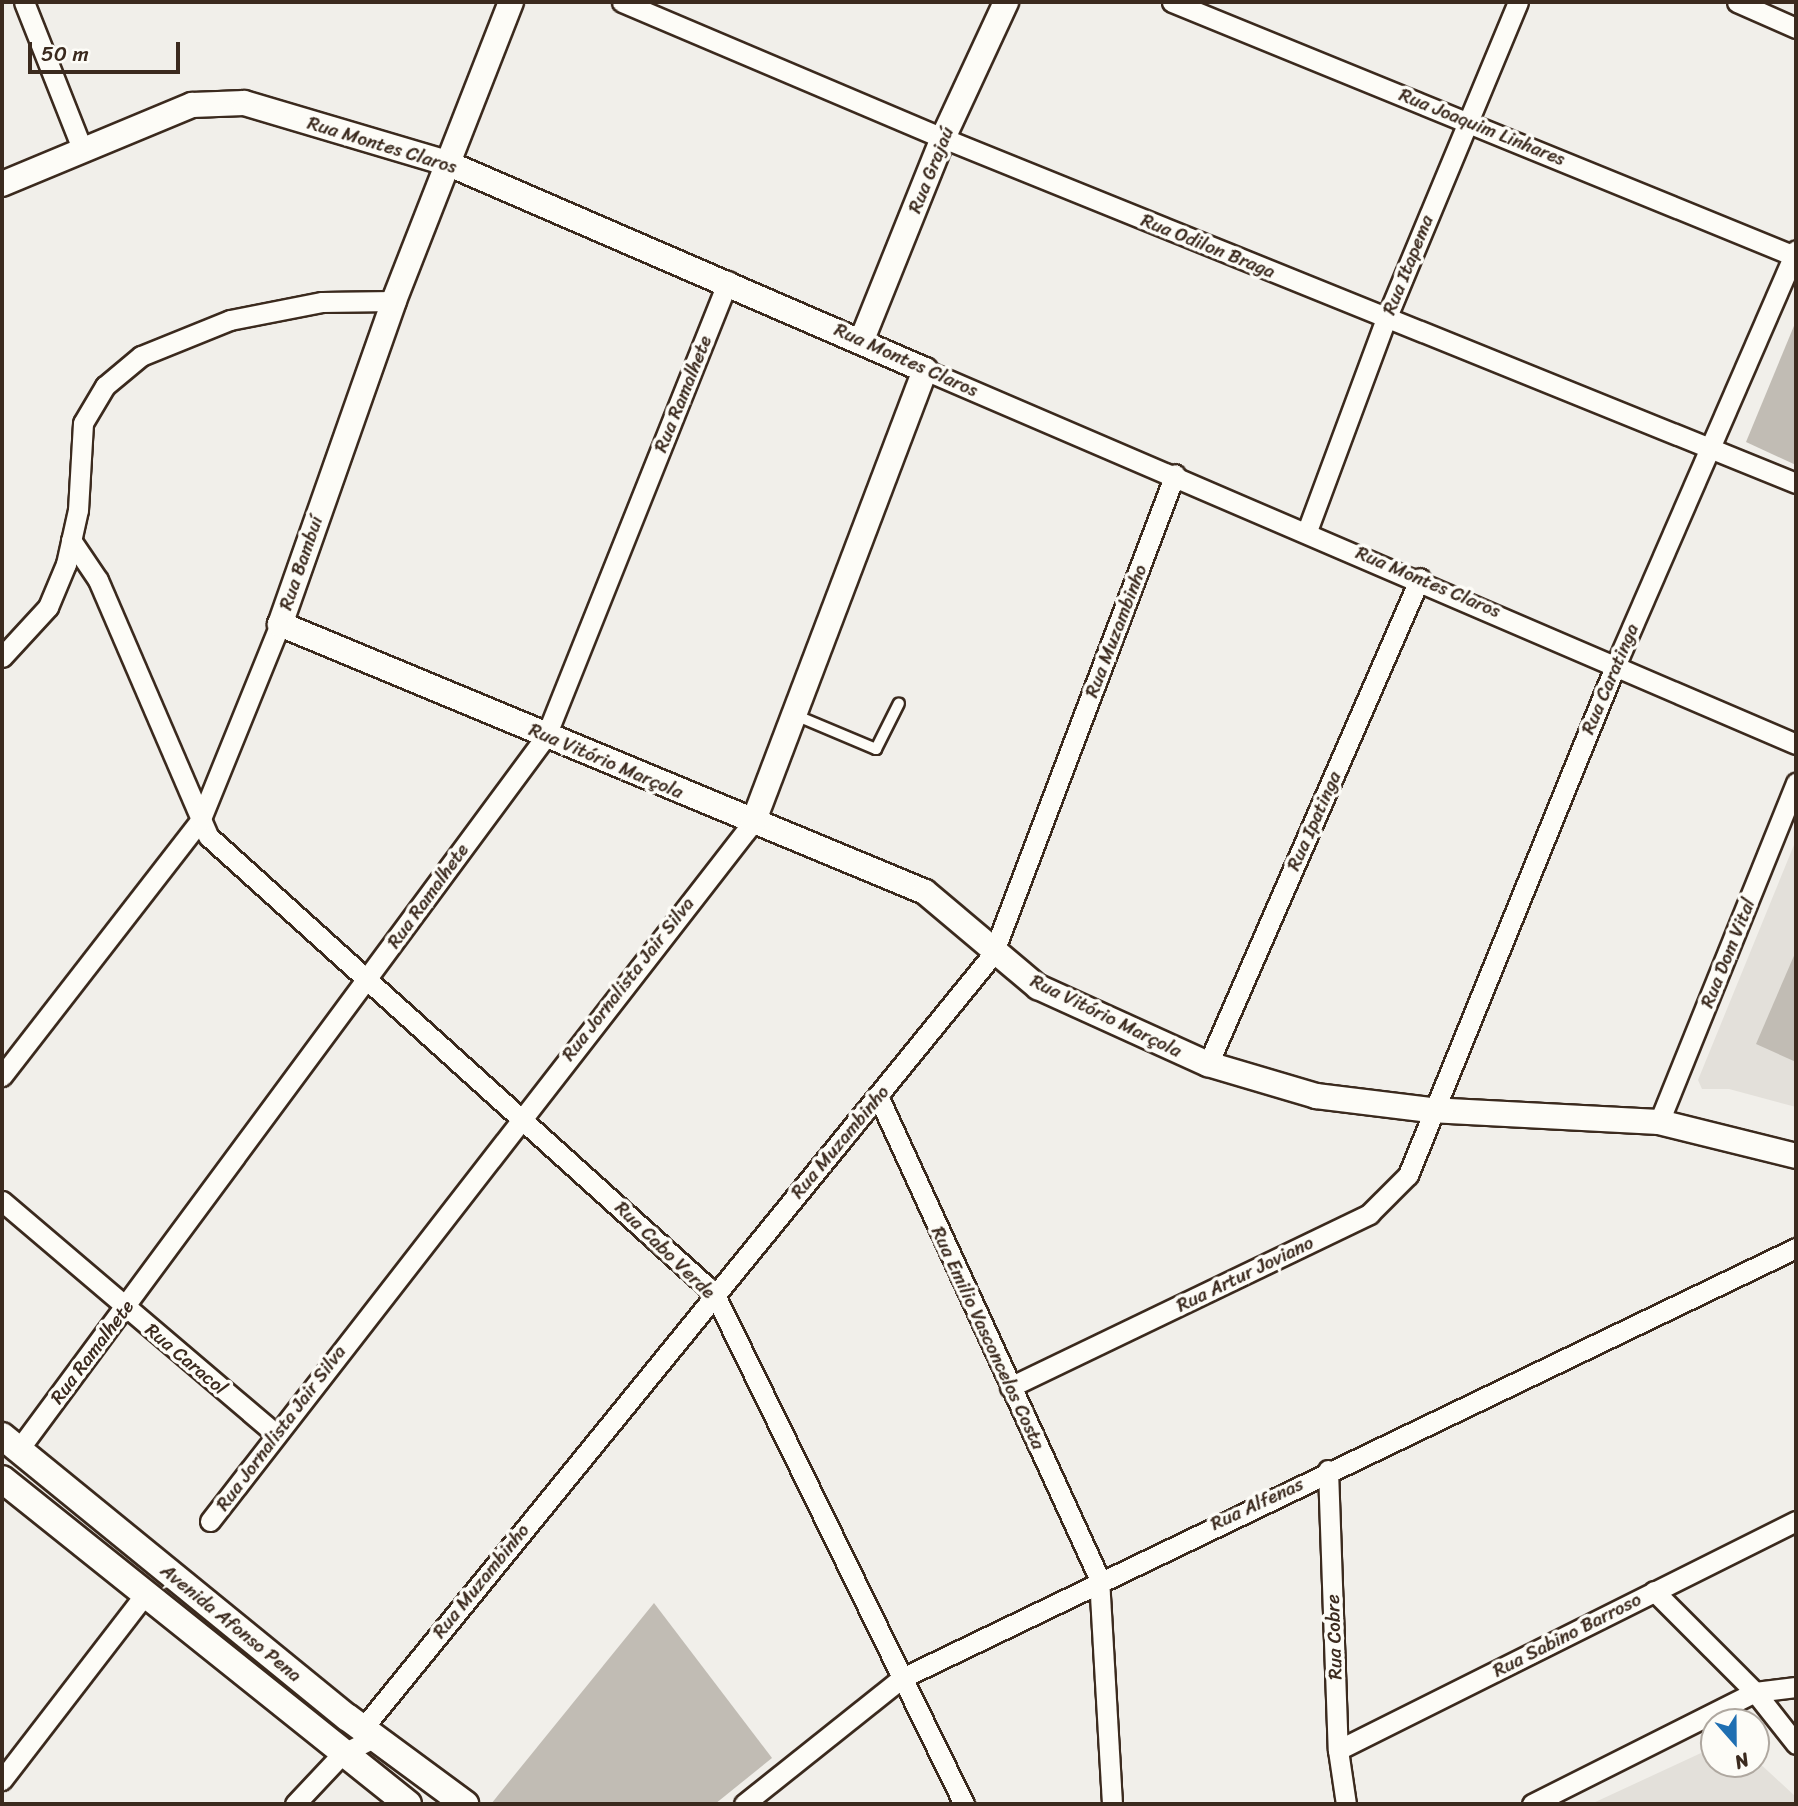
<!DOCTYPE html>
<html>
<head>
<meta charset="utf-8">
<style>
  body { margin:0 }
  #map { position:relative; width:1798px; height:1806px; overflow:hidden; background:#f1efea; font-family:Sriracha,sans-serif }
  div>[style] { position:absolute }
  .built>* { inset:0; background:#e3e0da }
  .building>* { inset:0; background:#c1bcb4 }
  .roads { filter:drop-shadow(2px 0 #3b2a1e) drop-shadow(-2px 0 #3b2a1e) drop-shadow(0 2px #3b2a1e) drop-shadow(0 -2px #3b2a1e) }
  .service>* { height:10px; margin:-5px; padding:0 5px; transform-origin:5px; border-radius:5px; background:#fdfcf7 }
  .minor>* { height:19px; margin:-9.5px; padding:0 9.5px; transform-origin:9.5px; border-radius:9.5px; background:#fdfcf7 }
  .tertiary>* { height:24px; margin:-12px; padding:0 12px; transform-origin:12px; border-radius:12px; background:#fdfcf7 }
  .secondary>* { height:26px; margin:-13px; padding:0 13px; transform-origin:13px; border-radius:13px; background:#fdfcf7 }
  span { translate:-50% -50%; white-space:nowrap; text-align:center; line-height:1.15; -webkit-text-stroke:7px #fdfcf7; paint-order:stroke }
  .street-label { font-size:19px; color:#3b2a1e }
  .frame { position:absolute; inset:0; border:4px solid #3b2a1e; pointer-events:none }
  .north { position:absolute; left:1700px; top:1708px; width:70px; height:70px; box-sizing:border-box; background:#fdfcf7; border:2px solid #afa8a0; border-radius:50%; rotate:159deg; font-size:19px; font-weight:700; line-height:28px; text-align:center; color:#3b2a1e }
  .north::after { content:''; display:block; margin:auto; width:24px; height:32px; background:#1f6fb2; clip-path:polygon(50% 0,100% 100%,50% 72%,0 100%) }
  .scale { position:absolute; left:28px; top:42px; width:152px; height:32px; box-sizing:border-box; border:4px solid #3b2a1e; border-top:0; padding-left:9px; font-size:21px; line-height:24px; white-space:nowrap; color:#3b2a1e; -webkit-text-stroke:5px #fdfcf7; paint-order:stroke }
</style>
</head>
<body>
<div id="map">
  <div class="built">
    <div style="clip-path:polygon(1796px 840px,1796px 1107px,1729px 1089px,1702px 1089px,1698px 1080px)"></div>
    <div style="clip-path:polygon(1714px 1747px,1714px 1764px,1756px 1760px,1796px 1797px,1796px 1804px,1591px 1804px)"></div>
  </div>
  <div class="building">
    <div style="clip-path:polygon(1796px 321px,1796px 465px,1746px 442px)"></div>
    <div style="clip-path:polygon(1796px 951px,1796px 1062px,1756px 1044px)"></div>
    <div style="clip-path:polygon(654px 1603px,772px 1758px,715px 1804px,491px 1804px)"></div>
  </div>
  <div class="roads">
    <div class="service">
      <div style="left:795px;top:715px;width:88px;rotate:22.8deg"></div>
      <div style="left:876px;top:749px;width:51px;rotate:-63.4deg"></div>
    </div>
    <div class="minor">
      <div style="left:24px;top:2px;width:160px;rotate:68.4deg"></div>
      <div style="left:622px;top:2px;width:349px;rotate:23deg"></div>
      <div style="left:943px;top:138px;width:920px;rotate:22.02deg"></div>
      <div style="left:1172px;top:2px;width:670px;rotate:22.2deg"></div>
      <div style="left:1737px;top:2px;width:64px;rotate:23.8deg"></div>
      <div style="left:925px;top:370px;width:948px;rotate:23.24deg"></div>
      <div style="left:1307px;top:531px;width:226px;rotate:-69.6deg"></div>
      <div style="left:1386px;top:319px;width:343px;rotate:-67.4deg"></div>
      <div style="left:71px;top:540px;width:48px;rotate:56deg"></div>
      <div style="left:98px;top:580px;width:279px;rotate:66.7deg"></div>
      <div style="left:208px;top:836px;width:682px;rotate:42.09deg"></div>
      <div style="left:714px;top:1293px;width:569px;rotate:63.93deg"></div>
      <div style="left:2px;top:657px;width:68px;rotate:-47.4deg"></div>
      <div style="left:48px;top:607px;width:47px;rotate:-67.3deg"></div>
      <div style="left:66px;top:564px;width:55px;rotate:-77.5deg"></div>
      <div style="left:78px;top:510px;width:87px;rotate:-86.7deg"></div>
      <div style="left:83px;top:423px;width:43px;rotate:-59.3deg"></div>
      <div style="left:105px;top:386px;width:47px;rotate:-39.8deg"></div>
      <div style="left:141px;top:356px;width:96px;rotate:-22deg"></div>
      <div style="left:230px;top:320px;width:94px;rotate:-11.1deg"></div>
      <div style="left:322px;top:302px;width:72px;rotate:-0.8deg"></div>
      <div style="left:1208px;top:1064px;width:530px;rotate:-66.43deg"></div>
      <div style="left:2px;top:1076px;width:323px;rotate:-52.2deg"></div>
      <div style="left:200px;top:821px;width:213px;rotate:-67.9deg"></div>
      <div style="left:878px;top:1096px;width:530px;rotate:65.37deg"></div>
      <div style="left:1099px;top:1578px;width:226px;rotate:86.7deg"></div>
      <div style="left:1659px;top:1122px;width:366px;rotate:-68deg"></div>
      <div style="left:2px;top:1201px;width:360px;rotate:40.4deg"></div>
      <div style="left:1010px;top:1387px;width:399px;rotate:-25.7deg"></div>
      <div style="left:1369px;top:1214px;width:55px;rotate:-45deg"></div>
      <div style="left:1408px;top:1175px;width:552px;rotate:-67.85deg"></div>
      <div style="left:1616px;top:664px;width:451px;rotate:-66.5deg"></div>
      <div style="left:19px;top:1449px;width:887px;rotate:-53.53deg"></div>
      <div style="left:546px;top:736px;width:490px;rotate:-68.2deg"></div>
      <div style="left:1328px;top:1470px;width:280px;rotate:88deg"></div>
      <div style="left:1338px;top:1750px;width:55px;rotate:81.6deg"></div>
      <div style="left:210px;top:1521px;width:885px;rotate:-52.16deg"></div>
      <div style="left:1654px;top:1591px;width:143px;rotate:45deg"></div>
      <div style="left:1755px;top:1692px;width:66px;rotate:51.7deg"></div>
      <div style="left:363px;top:1728px;width:998px;rotate:-50.86deg"></div>
      <div style="left:993px;top:954px;width:513px;rotate:-69.23deg"></div>
      <div style="left:1338px;top:1750px;width:512px;rotate:-26.57deg"></div>
      <div style="left:2px;top:1780px;width:235px;rotate:-52.4deg"></div>
      <div style="left:295px;top:1804px;width:69px;rotate:-46.8deg"></div>
      <div style="left:342px;top:1754px;width:36px;rotate:-27deg"></div>
      <div style="left:744px;top:1804px;width:202px;rotate:-38.6deg"></div>
      <div style="left:902px;top:1678px;width:992px;rotate:-25.69deg"></div>
      <div style="left:1532px;top:1804px;width:250px;rotate:-26.7deg"></div>
      <div style="left:1755px;top:1692px;width:41px;rotate:-7deg"></div>
    </div>
    <div class="tertiary">
      <div style="left:511px;top:2px;width:321px;rotate:111.4deg"></div>
      <div style="left:394px;top:301px;width:343px;rotate:109.4deg"></div>
      <div style="left:280px;top:624px;width:698px;rotate:22.56deg"></div>
      <div style="left:925px;top:892px;width:148px;rotate:40.1deg"></div>
      <div style="left:1038px;top:987px;width:187px;rotate:24.4deg"></div>
      <div style="left:1208px;top:1064px;width:113px;rotate:16.5deg"></div>
      <div style="left:1316px;top:1096px;width:115px;rotate:7deg"></div>
      <div style="left:1430px;top:1110px;width:229px;rotate:3deg"></div>
      <div style="left:1659px;top:1122px;width:141px;rotate:13.9deg"></div>
      <div style="left:2px;top:184px;width:206px;rotate:-22.6deg"></div>
      <div style="left:192px;top:105px;width:52px;rotate:-2.2deg"></div>
      <div style="left:244px;top:103px;width:212px;rotate:16.5deg"></div>
      <div style="left:447px;top:163px;width:521px;rotate:23.42deg"></div>
      <div style="left:925px;top:370px;width:484px;rotate:110.8deg"></div>
      <div style="left:861px;top:342px;width:220px;rotate:-68.1deg"></div>
      <div style="left:943px;top:138px;width:150px;rotate:-65.1deg"></div>
    </div>
    <div class="secondary">
      <div style="left:2px;top:1436px;width:445px;rotate:39.2deg"></div>
      <div style="left:347px;top:1717px;width:147px;rotate:36.4deg"></div>
      <div style="left:2px;top:1479px;width:520px;rotate:38.68deg"></div>
    </div>
  </div>
  <div class="street-label">
    <span style="left:1482px;top:127px;rotate:22deg">Rua Joaquim Linhares</span>
    <span style="left:382px;top:145px;rotate:17deg">Rua Montes Claros</span>
    <span style="left:931px;top:170px;rotate:-68deg">Rua Grajaú</span>
    <span style="left:1208px;top:246px;rotate:22deg">Rua Odilon Braga</span>
    <span style="left:1408px;top:265px;rotate:-68deg">Rua Itapema</span>
    <span style="left:906px;top:360px;rotate:24deg">Rua Montes Claros</span>
    <span style="left:683px;top:394px;rotate:-68deg">Rua Ramalhete</span>
    <span style="left:301px;top:563px;rotate:-71deg">Rua Bambuí</span>
    <span style="left:1428px;top:582px;rotate:23deg">Rua Montes Claros</span>
    <span style="left:1116px;top:631px;rotate:-69deg">Rua Muzambinho</span>
    <span style="left:1610px;top:679px;rotate:-67deg">Rua Caratinga</span>
    <span style="left:606px;top:761px;rotate:23deg">Rua Vitório Marçola</span>
    <span style="left:1314px;top:821px;rotate:-66deg">Rua Ipatinga</span>
    <span style="left:428px;top:896px;rotate:-54deg">Rua Ramalhete</span>
    <span style="left:1728px;top:953px;rotate:-68deg">Rua Dom Vital</span>
    <span style="left:628px;top:979px;rotate:-52deg">Rua Jornalista Jair Silva</span>
    <span style="left:1106px;top:1016px;rotate:26deg">Rua Vitório Marçola</span>
    <span style="left:840px;top:1142px;rotate:-50deg">Rua Muzambinho</span>
    <span style="left:665px;top:1250px;rotate:44deg">Rua Cabo Verde</span>
    <span style="left:1245px;top:1274px;rotate:-26deg">Rua Artur Joviano</span>
    <span style="left:988px;top:1338px;rotate:65deg">Rua Emilio Vasconcelos Costa</span>
    <span style="left:92px;top:1352px;rotate:-53deg">Rua Ramalhete</span>
    <span style="left:186px;top:1359px;rotate:40deg">Rua Caracol</span>
    <span style="left:281px;top:1428px;rotate:-53deg">Rua Jornalista Jair Silva</span>
    <span style="left:1257px;top:1504px;rotate:-25deg">Rua Alfenas</span>
    <span style="left:481px;top:1581px;rotate:-51deg">Rua Muzambinho</span>
    <span style="left:231px;top:1623px;rotate:39deg">Avenida Afonso Pena</span>
    <span style="left:1567px;top:1635px;rotate:-27deg">Rua Sabino Barroso</span>
    <span style="left:1334px;top:1637px;rotate:-92deg">Rua Cobre</span>
  </div>
  <div class="frame"></div>
  <div class="north">N</div>
  <div class="scale">50 m</div>
</div>
</body>
</html>
